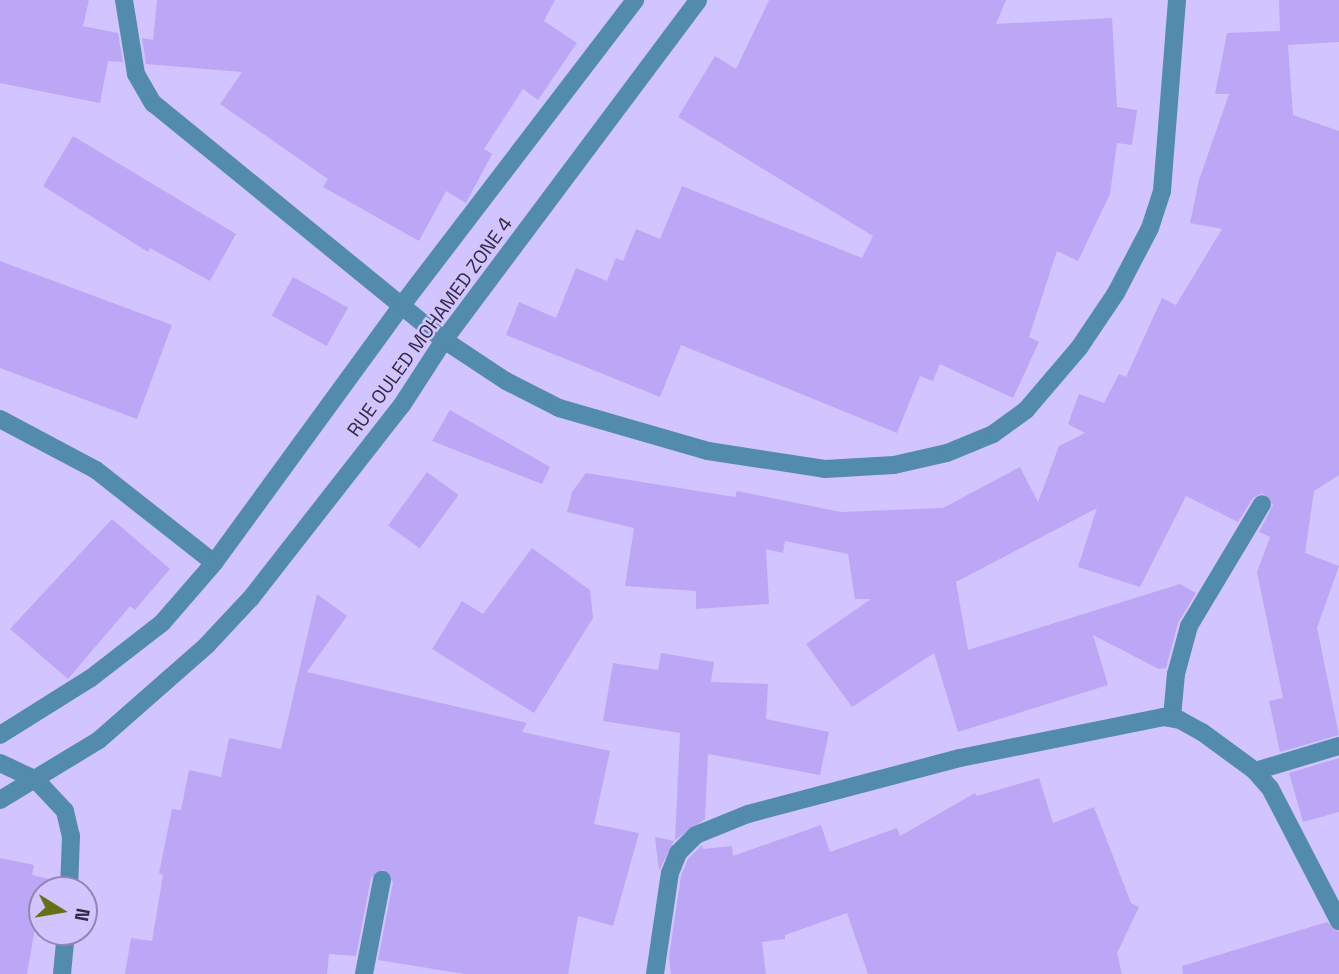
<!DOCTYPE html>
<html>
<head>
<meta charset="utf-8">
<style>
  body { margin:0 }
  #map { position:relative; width:1339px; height:974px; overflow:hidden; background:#d2c4ff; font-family:"Space Grotesk",sans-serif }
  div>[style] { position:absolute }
  .building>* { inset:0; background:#bba7f6; transform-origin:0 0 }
  .minor>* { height:18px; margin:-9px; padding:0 9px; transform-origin:9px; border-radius:9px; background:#538bac }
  span { translate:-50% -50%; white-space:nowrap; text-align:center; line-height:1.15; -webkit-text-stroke:5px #d2c4ff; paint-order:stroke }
  .street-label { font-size:19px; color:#302a41 }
  .north { position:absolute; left:28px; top:876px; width:70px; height:70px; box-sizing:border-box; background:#d2c4ff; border:2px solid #9186b3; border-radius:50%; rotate:101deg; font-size:19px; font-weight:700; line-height:28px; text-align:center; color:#302a41 }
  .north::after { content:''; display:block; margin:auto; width:24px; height:32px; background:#667018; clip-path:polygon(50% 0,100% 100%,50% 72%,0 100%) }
</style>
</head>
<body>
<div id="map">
  <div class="building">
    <div style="clip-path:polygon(0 0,89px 0,83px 26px,118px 33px,123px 62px,108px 61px,100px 103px,0 83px)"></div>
    <div style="clip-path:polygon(157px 0,555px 0,544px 21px,577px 43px,538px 100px,523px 89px,484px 149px,492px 154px,466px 203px,446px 191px,419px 241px,323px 187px,328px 179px,220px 104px,242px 72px,146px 64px,142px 38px,153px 40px)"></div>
    <div style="clip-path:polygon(769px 0,1006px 0,996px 24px,1112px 18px,1117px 107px,1137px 110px,1132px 145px,1117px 143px,1110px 194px,1078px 261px,1057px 251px,1029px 337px,1039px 342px,1013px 398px,940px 364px,933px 381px,920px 376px,897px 433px,681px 345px,660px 397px,506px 335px,519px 302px,556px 318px,576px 268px,607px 281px,616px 258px,623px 261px,636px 229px,660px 239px,682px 186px,862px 258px,873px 236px,678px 117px,715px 56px,736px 69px)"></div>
    <div style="clip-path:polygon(1279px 0,1339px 0,1339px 42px,1288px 45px,1293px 115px,1339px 131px,1339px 475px,1314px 491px,1305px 553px,1339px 566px,1317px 628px,1339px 735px,1280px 752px,1269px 701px,1283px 698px,1257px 572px,1270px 537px,1259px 532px,1273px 505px,1263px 493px,1253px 498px,1238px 522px,1186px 496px,1140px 587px,1078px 567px,1097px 508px,956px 582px,968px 650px,1180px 584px,1196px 593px,1178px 623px,1166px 668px,1159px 669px,1093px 635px,1108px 685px,958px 732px,934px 653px,852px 707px,806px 644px,871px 599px,855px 599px,848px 554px,785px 541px,783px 553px,766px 549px,769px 604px,696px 609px,696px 591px,625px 586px,634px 528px,567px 512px,572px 492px,586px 473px,735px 497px,737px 491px,841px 512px,943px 508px,1020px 467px,1038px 502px,1059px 446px,1085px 433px,1068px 424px,1079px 394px,1104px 403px,1119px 374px,1126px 377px,1162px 298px,1176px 305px,1222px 229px,1190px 223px,1199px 180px,1229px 94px,1215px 94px,1227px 33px,1280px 31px)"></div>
    <div style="clip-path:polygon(73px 136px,236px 234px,210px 281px,150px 248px,148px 252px,43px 186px)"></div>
    <div style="clip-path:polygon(0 261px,172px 325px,137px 419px,0 368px)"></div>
    <div style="left:293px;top:277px;width:63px;height:44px;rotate:29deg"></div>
    <div style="clip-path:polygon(450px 410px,550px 467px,542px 484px,432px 441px)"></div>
    <div style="left:427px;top:472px;width:39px;height:66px;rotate:36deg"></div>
    <div style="clip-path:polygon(112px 519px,170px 569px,135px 610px,130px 606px,68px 679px,10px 629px)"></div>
    <div style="clip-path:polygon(532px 548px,590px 590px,593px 618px,534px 713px,432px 649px,462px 601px,483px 614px)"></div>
    <div style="clip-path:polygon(317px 594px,347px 616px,307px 672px,527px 723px,522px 732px,610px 751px,594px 824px,639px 833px,613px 926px,578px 916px,568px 974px,465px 974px,378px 960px,393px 882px,383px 869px,371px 878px,356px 956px,329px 954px,327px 974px,125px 974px,131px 938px,152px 941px,163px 875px,159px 873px,172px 809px,181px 810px,189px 770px,221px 777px,229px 738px,281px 749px)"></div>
    <div style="clip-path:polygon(661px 653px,714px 662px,711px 682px,768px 684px,766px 719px,829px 732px,820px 775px,708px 754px,705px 819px,675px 840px,680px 733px,603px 721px,613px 663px,658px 670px)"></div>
    <div style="clip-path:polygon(1339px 758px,1339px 812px,1303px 822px,1289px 773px)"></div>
    <div style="clip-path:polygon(1039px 778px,1053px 823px,1094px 807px,1131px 903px,1139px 907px,1117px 953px,1122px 974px,868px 974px,847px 913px,785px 935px,785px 939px,762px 942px,766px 974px,671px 974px,669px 957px,681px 876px,688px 859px,702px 845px,703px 849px,732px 846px,733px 856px,821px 825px,830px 852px,897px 828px,900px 836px,975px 793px,977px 796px)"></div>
    <div style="clip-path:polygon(655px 837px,674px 841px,659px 871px)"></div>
    <div style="clip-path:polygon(0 858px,34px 865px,32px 875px,58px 881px,58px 890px,42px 890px,42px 929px,35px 928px,27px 974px,0 974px)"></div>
    <div style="clip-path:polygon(1327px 922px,1339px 932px,1339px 974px,1183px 974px,1182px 966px)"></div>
  </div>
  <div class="minor">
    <div style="left:124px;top:0;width:75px;rotate:80.8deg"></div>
    <div style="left:136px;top:74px;width:34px;rotate:60deg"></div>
    <div style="left:153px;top:103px;width:375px;rotate:39.2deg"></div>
    <div style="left:444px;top:340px;width:74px;rotate:33.5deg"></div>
    <div style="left:506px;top:381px;width:59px;rotate:27deg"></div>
    <div style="left:559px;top:408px;width:155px;rotate:16.1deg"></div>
    <div style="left:708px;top:451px;width:118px;rotate:8.7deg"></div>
    <div style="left:825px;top:469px;width:69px;rotate:-3.3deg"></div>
    <div style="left:894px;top:465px;width:54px;rotate:-12.8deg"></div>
    <div style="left:947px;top:453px;width:50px;rotate:-22.4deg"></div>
    <div style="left:993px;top:434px;width:41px;rotate:-36deg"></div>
    <div style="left:1026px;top:410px;width:82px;rotate:-49.5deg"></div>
    <div style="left:1079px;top:348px;width:66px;rotate:-56.1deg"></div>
    <div style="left:1116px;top:293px;width:73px;rotate:-62.4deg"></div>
    <div style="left:1150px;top:228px;width:39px;rotate:-72deg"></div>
    <div style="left:1162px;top:191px;width:192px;rotate:-85.5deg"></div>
    <div style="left:0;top:419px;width:109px;rotate:28deg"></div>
    <div style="left:96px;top:470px;width:150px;rotate:38.2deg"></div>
    <div style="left:1172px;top:717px;width:43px;rotate:-84.7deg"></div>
    <div style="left:1176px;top:674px;width:50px;rotate:-74.8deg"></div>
    <div style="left:1189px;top:626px;width:142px;rotate:-59.1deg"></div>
    <div style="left:0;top:735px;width:107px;rotate:-32.1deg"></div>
    <div style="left:91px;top:678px;width:90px;rotate:-37.8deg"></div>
    <div style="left:162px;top:623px;width:79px;rotate:-49.1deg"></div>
    <div style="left:214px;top:563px;width:319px;rotate:-53.9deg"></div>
    <div style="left:402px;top:305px;width:384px;rotate:-52.6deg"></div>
    <div style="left:0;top:763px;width:40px;rotate:25deg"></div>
    <div style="left:36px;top:780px;width:42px;rotate:46.9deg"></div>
    <div style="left:65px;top:811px;width:26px;rotate:77deg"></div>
    <div style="left:71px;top:836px;width:54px;rotate:92.1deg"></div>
    <div style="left:1255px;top:771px;width:88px;rotate:-16.6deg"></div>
    <div style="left:0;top:800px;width:116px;rotate:-31.2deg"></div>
    <div style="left:99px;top:740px;width:144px;rotate:-41.3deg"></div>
    <div style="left:207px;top:645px;width:64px;rotate:-46.9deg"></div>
    <div style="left:251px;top:598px;width:245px;rotate:-52deg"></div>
    <div style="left:402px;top:405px;width:77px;rotate:-57.1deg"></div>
    <div style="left:444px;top:340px;width:424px;rotate:-53.2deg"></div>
    <div style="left:62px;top:974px;width:42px;rotate:-84.6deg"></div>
    <div style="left:364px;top:974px;width:96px;rotate:-79.2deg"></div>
    <div style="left:655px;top:974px;width:102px;rotate:-81.6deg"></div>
    <div style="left:670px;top:873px;width:22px;rotate:-68deg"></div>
    <div style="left:678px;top:853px;width:25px;rotate:-45deg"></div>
    <div style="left:696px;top:835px;width:56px;rotate:-22deg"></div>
    <div style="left:748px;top:814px;width:219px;rotate:-14.8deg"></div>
    <div style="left:960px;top:758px;width:207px;rotate:-11.4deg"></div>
    <div style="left:1163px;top:717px;width:17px;rotate:10deg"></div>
    <div style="left:1180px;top:720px;width:25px;rotate:29deg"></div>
    <div style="left:1202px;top:732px;width:66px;rotate:36.3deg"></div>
    <div style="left:1255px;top:771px;width:23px;rotate:49deg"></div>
    <div style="left:1270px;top:788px;width:150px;rotate:62.6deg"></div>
  </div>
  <div class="street-label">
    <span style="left:430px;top:327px;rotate:-54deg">RUE OULED MOHAMED ZONE 4</span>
  </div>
  <div class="north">N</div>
</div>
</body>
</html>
